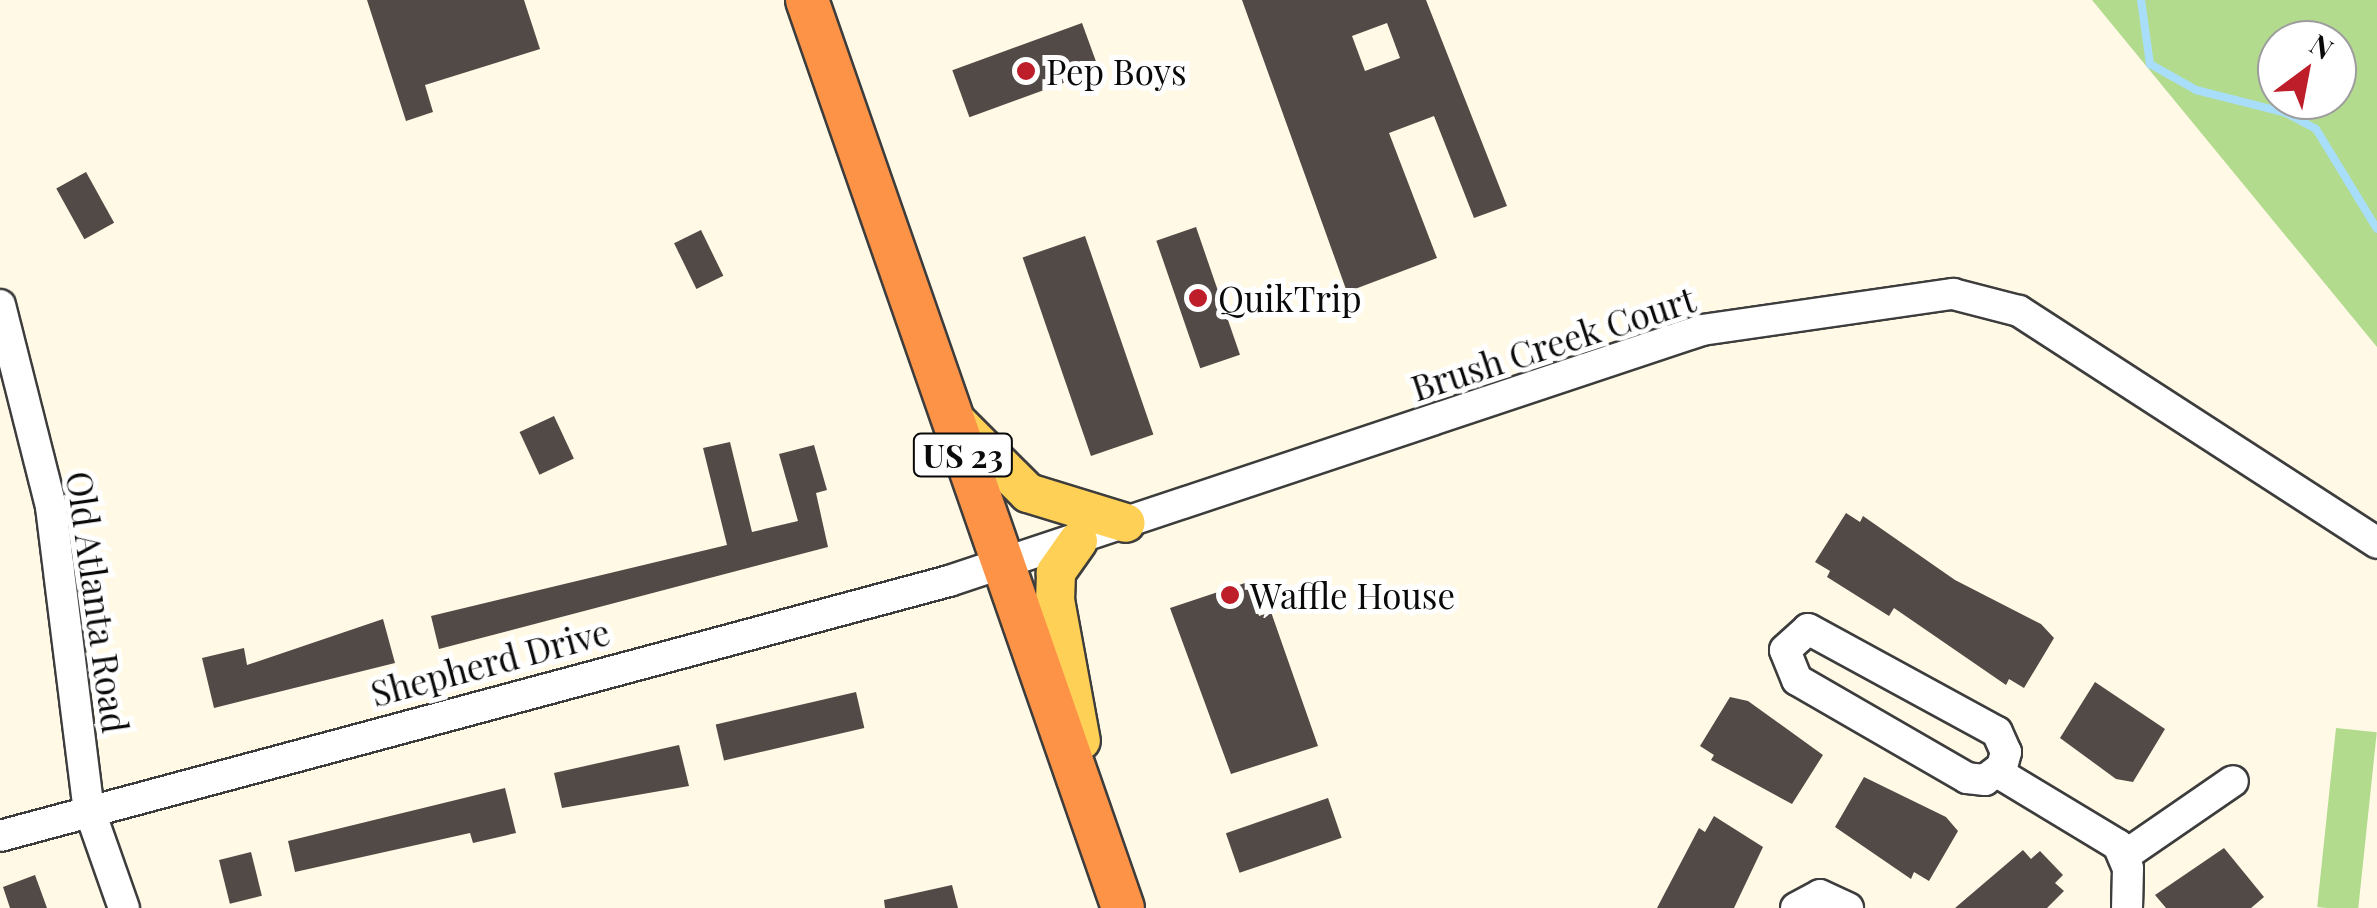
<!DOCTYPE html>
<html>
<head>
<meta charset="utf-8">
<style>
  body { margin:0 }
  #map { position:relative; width:2377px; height:908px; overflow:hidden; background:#fff9e6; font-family:"Playfair Display",serif }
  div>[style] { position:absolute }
  .forest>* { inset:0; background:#b3db8e; transform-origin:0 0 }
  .stream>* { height:8px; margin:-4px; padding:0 4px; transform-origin:4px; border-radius:4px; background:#a8def9 }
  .building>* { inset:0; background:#524a46; transform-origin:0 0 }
  .roads { filter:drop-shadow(2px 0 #3d3d3d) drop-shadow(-2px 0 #3d3d3d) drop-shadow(0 2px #3d3d3d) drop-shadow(0 -2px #3d3d3d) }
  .minor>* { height:30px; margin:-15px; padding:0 15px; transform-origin:15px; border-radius:15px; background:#fff }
  .major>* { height:38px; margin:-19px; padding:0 19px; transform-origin:19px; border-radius:19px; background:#ffd056 }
  .highway>* { height:42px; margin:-21px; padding:0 21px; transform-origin:21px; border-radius:21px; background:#fc9347 }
  .dots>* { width:28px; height:28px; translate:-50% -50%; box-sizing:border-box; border:5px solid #fff; border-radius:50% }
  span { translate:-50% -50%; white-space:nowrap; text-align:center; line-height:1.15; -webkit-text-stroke:10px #fff; paint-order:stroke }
  .shield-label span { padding:2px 8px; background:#fff; border:2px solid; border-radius:8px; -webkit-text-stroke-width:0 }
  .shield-label { font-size:32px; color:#0a0a0a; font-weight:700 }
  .poi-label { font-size:35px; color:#0a0a0a }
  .left { translate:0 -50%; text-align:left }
  .street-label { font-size:35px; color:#0a0a0a }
  .north { position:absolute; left:2257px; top:20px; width:100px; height:100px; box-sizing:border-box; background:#fff; border:2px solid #9d9d9d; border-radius:50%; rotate:32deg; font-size:28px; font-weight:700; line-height:40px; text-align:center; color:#0a0a0a }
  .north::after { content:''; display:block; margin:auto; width:35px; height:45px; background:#be1d2a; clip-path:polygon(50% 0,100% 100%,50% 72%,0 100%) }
</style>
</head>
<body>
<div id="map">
  <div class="forest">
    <div style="clip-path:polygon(evenodd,2092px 0,2377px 0,2377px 347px,2092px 0,2337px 40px,2337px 100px,2277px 100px,2277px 40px,2337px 40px)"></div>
    <div style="left:2336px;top:728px;width:41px;height:180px;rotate:6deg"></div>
  </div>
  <div class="stream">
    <div style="left:2141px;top:0;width:65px;rotate:82deg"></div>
    <div style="left:2150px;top:64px;width:53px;rotate:29.5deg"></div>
    <div style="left:2196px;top:90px;width:93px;rotate:14.3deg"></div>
    <div style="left:2286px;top:113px;width:34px;rotate:28deg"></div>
    <div style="left:2316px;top:129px;width:117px;rotate:58.6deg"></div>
  </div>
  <div class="building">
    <div style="clip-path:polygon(367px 0,524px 0,540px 49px,425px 85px,433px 112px,406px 121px)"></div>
    <div style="clip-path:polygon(evenodd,1242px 0,1426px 0,1507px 206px,1474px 218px,1434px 116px,1389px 133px,1437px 258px,1347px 292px,1242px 0,1387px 23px,1400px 58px,1365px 71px,1352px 36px,1387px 23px)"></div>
    <div style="left:1082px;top:23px;width:50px;height:138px;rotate:70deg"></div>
    <div style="left:86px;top:172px;width:58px;height:34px;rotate:61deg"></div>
    <div style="left:1196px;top:227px;width:135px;height:42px;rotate:71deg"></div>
    <div style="left:701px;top:230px;width:51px;height:30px;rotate:64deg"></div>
    <div style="left:1085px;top:236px;width:210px;height:66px;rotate:71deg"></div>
    <div style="left:554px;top:416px;width:47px;height:38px;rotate:65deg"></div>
    <div style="clip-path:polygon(730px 442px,752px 532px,798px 521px,779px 454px,814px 445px,827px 490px,816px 493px,828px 547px,439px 649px,431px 616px,727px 545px,703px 448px)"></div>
    <div style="clip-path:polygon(1846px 513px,1860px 522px,1863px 516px,1955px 580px,2041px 624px,2054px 638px,2024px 688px,2009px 679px,2006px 685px,1894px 608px,1889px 616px,1827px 577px,1830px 571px,1815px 562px)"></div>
    <div style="clip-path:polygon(1248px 582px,1259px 616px,1271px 612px,1318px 746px,1231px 774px,1170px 608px)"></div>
    <div style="clip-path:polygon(383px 619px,395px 663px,214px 708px,202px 658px,244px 648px,247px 665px)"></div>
    <div style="clip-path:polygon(2095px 682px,2165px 729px,2133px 782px,2116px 779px,2060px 738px)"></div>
    <div style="left:856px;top:692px;width:37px;height:144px;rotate:77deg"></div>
    <div style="clip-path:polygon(1730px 697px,1748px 701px,1823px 755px,1792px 804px,1711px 760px,1714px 755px,1700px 746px)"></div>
    <div style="clip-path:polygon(679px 745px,689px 786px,562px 808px,554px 773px)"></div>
    <div style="clip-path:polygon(1864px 777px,1946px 817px,1958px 831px,1929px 881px,1914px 872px,1911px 879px,1835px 827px)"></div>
    <div style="clip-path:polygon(505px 788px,516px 833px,473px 843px,470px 833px,295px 872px,288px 841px)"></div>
    <div style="left:1328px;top:798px;width:42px;height:108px;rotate:71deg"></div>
    <div style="clip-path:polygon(1714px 816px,1763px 847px,1734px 908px,1657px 908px,1699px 828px,1705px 832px)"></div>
    <div style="clip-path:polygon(2224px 848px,2264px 897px,2251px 908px,2166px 908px,2155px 895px)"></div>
    <div style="clip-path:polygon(2023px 850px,2031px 859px,2040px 851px,2063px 875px,2055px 883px,2064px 891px,2047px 908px,1955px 908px)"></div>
    <div style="left:251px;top:852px;width:45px;height:33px;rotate:76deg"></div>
    <div style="clip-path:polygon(35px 875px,47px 908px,10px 908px,3px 887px)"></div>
    <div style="clip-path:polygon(952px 885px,958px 908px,885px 908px,884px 900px)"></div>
  </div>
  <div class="roads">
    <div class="minor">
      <div style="left:0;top:305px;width:208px;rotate:75.8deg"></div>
      <div style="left:51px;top:507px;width:301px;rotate:82.9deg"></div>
      <div style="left:88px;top:806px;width:108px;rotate:70.6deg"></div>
      <div style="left:1808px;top:629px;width:215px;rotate:28.6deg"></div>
      <div style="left:1997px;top:732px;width:22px;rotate:66deg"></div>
      <div style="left:2006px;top:752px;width:16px;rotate:105deg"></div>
      <div style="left:2002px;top:767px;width:21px;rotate:143deg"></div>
      <div style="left:1985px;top:780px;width:18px;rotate:-174deg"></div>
      <div style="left:1967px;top:778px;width:196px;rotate:-150deg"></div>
      <div style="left:1797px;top:680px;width:32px;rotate:-112deg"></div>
      <div style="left:1785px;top:650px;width:31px;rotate:-42deg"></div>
      <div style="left:1997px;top:772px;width:141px;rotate:31.1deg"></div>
      <div style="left:2118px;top:845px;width:25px;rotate:67deg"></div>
      <div style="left:2128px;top:868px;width:40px;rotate:91.4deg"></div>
      <div style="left:0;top:836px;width:983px;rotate:-15.04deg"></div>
      <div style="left:949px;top:581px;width:794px;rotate:-18.43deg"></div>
      <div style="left:1702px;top:330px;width:254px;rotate:-8.2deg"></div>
      <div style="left:1953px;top:294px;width:68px;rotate:14.4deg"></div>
      <div style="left:2019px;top:311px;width:427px;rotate:32.9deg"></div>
      <div style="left:2124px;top:856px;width:132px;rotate:-34.5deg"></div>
      <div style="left:1796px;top:908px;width:27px;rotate:-28deg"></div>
      <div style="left:1820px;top:895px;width:31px;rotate:25deg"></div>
    </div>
    <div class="major">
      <div style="left:959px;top:424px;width:98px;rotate:45deg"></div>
      <div style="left:1028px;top:493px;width:102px;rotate:17deg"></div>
      <div style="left:1078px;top:541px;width:39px;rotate:125deg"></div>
      <div style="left:1056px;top:573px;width:27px;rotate:92deg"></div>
      <div style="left:1055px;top:600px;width:143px;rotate:79.6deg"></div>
    </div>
    <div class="highway">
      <div style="left:807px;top:0;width:961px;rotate:70.81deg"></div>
    </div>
  </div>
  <div class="dots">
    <div style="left:1026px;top:71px;background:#be1d2a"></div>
    <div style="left:1198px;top:298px;background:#be1d2a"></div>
    <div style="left:1230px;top:595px;background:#be1d2a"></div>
  </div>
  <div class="shield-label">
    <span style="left:963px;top:455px">US 23</span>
  </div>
  <div class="poi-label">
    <span class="left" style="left:1046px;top:71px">Pep Boys</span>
    <span class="left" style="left:1218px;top:298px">QuikTrip</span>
    <span class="left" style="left:1250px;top:595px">Waffle House</span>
  </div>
  <div class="street-label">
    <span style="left:1553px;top:343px;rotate:-18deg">Brush Creek Court</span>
    <span style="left:98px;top:602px;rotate:82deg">Old Atlanta Road</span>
    <span style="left:490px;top:662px;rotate:-15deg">Shepherd Drive</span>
  </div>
  <div class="north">N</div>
</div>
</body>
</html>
